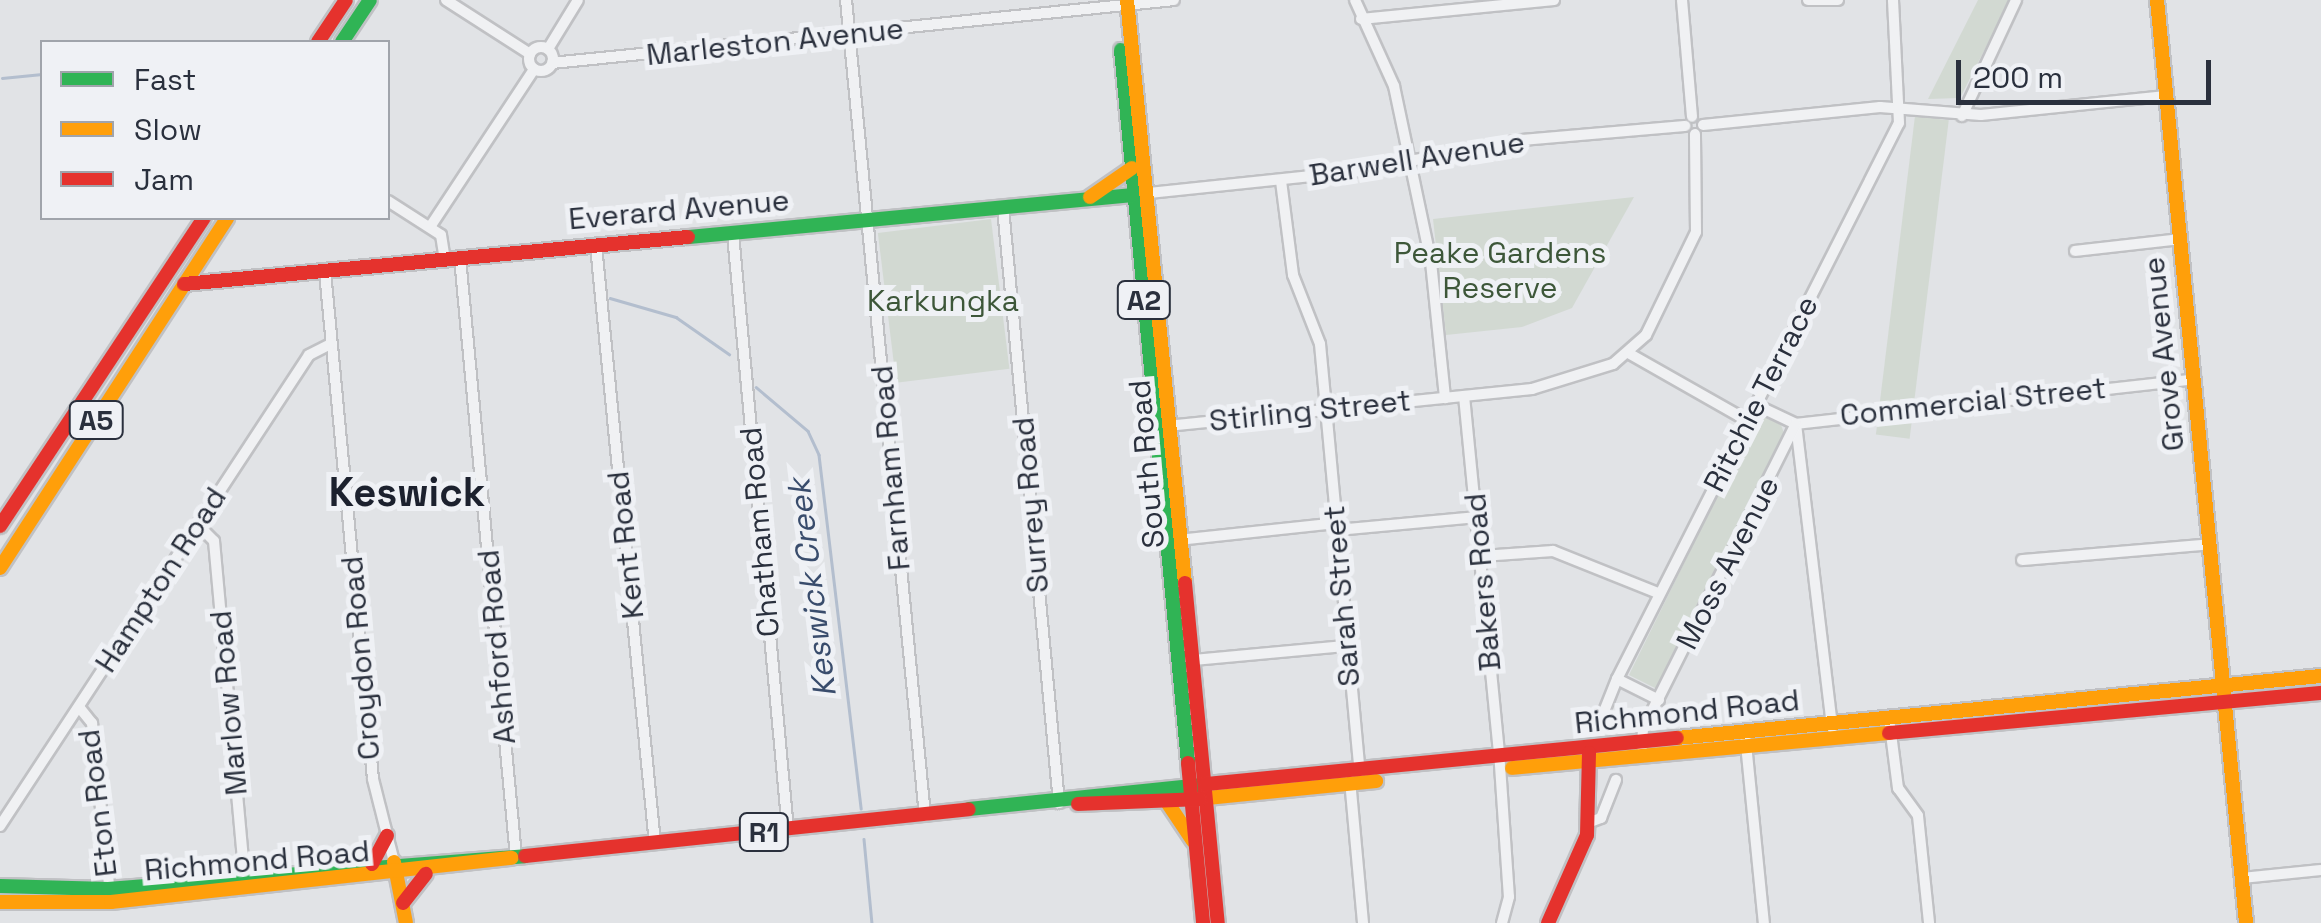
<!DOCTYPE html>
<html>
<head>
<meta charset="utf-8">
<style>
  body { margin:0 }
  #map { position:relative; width:2321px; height:923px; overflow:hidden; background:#e1e3e6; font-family:"Space Grotesk",sans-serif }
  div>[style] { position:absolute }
  .green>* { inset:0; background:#d2d9d2; transform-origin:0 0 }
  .stream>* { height:2.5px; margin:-1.25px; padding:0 1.25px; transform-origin:1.25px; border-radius:1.25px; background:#b3bece }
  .roads { filter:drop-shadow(2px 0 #c0c1c4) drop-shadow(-2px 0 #c0c1c4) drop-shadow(0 2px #c0c1c4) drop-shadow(0 -2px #c0c1c4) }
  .street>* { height:10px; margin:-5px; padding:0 5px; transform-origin:5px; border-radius:5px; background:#f0f1f3 }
  .street>.ring { margin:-5px; padding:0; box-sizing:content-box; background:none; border:10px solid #f0f1f3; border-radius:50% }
  .fast>* { height:14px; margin:-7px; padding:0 7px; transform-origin:7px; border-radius:7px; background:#30b455 }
  .slow>* { height:14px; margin:-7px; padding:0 7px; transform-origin:7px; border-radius:7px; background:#ff9f0a }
  .jam>* { height:14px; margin:-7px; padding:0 7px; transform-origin:7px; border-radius:7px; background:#e5322d }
  span { translate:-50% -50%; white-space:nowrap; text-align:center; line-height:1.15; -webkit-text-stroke:10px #eff1f5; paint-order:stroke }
  .shield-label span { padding:2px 8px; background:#eff1f5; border:2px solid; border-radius:8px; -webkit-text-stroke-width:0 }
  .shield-label { font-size:28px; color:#2a303d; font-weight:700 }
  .street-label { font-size:30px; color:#2a303d }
  .park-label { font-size:30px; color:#3d5739 }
  .water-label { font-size:32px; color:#394c6c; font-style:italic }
  .district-label { font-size:40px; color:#1c212e; font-weight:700 }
  .legend { position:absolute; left:40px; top:40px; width:350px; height:180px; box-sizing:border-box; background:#eff1f5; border:2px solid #a0a4ab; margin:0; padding:12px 18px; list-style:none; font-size:30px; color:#2a303d }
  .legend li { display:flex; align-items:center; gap:20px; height:50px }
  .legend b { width:50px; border:2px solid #a0a4ab }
  .scale { position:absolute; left:1956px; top:60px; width:255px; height:45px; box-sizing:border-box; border:5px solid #2a303d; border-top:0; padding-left:12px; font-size:30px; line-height:35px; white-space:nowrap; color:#2a303d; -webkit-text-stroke:8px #eff1f5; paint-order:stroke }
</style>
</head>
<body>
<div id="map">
  <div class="green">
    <div style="clip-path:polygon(1978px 0,2010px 0,1960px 98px,1928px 99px)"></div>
    <div style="left:1915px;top:116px;width:34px;height:321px;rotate:7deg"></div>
    <div style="clip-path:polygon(1634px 197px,1572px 308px,1522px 327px,1446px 335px,1433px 219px)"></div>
    <div style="left:991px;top:219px;width:151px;height:114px;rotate:83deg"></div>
    <div style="clip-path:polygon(1764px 416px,1781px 425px,1787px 441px,1659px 690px,1629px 675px,1752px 425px)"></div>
  </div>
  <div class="stream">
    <div style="left:2px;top:78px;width:40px;rotate:-5.7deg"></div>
    <div style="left:610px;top:298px;width:69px;rotate:16.1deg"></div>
    <div style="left:676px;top:317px;width:65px;rotate:34.9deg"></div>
    <div style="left:756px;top:387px;width:68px;rotate:40.2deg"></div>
    <div style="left:808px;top:431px;width:26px;rotate:65deg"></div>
    <div style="left:819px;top:455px;width:356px;rotate:83.2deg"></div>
    <div style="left:864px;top:839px;width:84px;rotate:84.6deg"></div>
  </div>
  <div class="roads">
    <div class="street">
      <div style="left:446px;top:0;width:100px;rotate:32.7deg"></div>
      <div style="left:846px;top:0;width:820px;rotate:84.47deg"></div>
      <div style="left:1355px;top:0;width:94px;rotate:65.6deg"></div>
      <div style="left:1394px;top:86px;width:180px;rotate:78.1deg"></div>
      <div style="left:1431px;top:262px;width:137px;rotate:84.1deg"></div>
      <div style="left:1682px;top:0;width:117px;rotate:85.1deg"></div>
      <div style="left:1808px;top:0;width:30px"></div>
      <div style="left:1361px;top:19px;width:194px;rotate:-5.6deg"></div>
      <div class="ring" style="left:529px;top:47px;width:14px;height:14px"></div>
      <div style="left:548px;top:49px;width:57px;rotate:-58.5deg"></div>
      <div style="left:552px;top:63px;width:625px;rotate:-5.78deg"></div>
      <div style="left:1962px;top:116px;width:128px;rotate:-65deg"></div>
      <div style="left:1703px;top:125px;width:178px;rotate:-5.8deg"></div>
      <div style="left:1880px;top:107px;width:101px;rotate:4.5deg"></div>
      <div style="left:1981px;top:115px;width:186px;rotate:-5.9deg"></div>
      <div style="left:1281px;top:181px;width:95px;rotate:82.7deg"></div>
      <div style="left:1293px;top:275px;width:74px;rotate:68.6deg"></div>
      <div style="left:1320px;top:344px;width:430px;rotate:84.7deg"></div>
      <div style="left:1149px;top:193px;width:209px;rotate:-6deg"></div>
      <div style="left:1357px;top:171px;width:167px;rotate:-10.7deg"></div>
      <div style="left:1521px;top:140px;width:165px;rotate:-4.9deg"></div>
      <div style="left:388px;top:201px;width:63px;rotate:32.7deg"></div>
      <div style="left:441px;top:235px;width:25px;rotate:81deg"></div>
      <div style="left:1003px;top:208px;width:598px;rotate:84.62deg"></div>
      <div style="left:430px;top:227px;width:189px;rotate:-56.6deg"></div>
      <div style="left:733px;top:234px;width:599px;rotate:84.73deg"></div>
      <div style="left:596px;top:246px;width:600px;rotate:84.36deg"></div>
      <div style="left:2075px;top:251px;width:106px;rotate:-6.5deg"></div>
      <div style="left:460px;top:258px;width:602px;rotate:84.66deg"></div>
      <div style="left:325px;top:272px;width:509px;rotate:84.59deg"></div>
      <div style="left:373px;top:779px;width:86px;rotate:75.8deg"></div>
      <div style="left:1630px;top:354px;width:136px;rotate:29.6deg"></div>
      <div style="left:1464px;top:396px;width:357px;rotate:84.4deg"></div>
      <div style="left:1499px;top:751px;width:146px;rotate:86.1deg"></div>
      <div style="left:1509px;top:897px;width:27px;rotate:105deg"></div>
      <div style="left:1756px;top:405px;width:44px;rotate:25.4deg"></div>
      <div style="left:1796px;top:424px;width:402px;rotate:-6.4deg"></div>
      <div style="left:1796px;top:424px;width:306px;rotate:83.2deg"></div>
      <div style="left:1167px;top:426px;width:367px;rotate:-5.8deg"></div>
      <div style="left:1532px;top:389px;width:85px;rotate:-17.2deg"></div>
      <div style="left:1613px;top:364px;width:44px;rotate:-41.3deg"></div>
      <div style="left:1646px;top:335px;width:114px;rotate:-64.1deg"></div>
      <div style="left:1696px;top:232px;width:98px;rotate:-90.6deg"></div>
      <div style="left:197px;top:524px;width:24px;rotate:45deg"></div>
      <div style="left:214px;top:541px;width:340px;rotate:84.8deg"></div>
      <div style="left:1337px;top:530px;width:141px;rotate:-5.3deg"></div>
      <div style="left:1178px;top:540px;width:159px;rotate:-6.1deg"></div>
      <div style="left:1482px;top:556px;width:71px;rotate:-4deg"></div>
      <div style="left:1553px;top:551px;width:113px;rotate:21.8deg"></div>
      <div style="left:2022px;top:560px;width:190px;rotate:-4.8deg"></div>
      <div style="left:1193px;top:660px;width:153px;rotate:-5.3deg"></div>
      <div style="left:1659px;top:700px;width:47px;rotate:-153.4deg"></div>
      <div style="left:1617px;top:679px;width:623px;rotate:-63.11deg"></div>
      <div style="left:1899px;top:123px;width:123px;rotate:-92.8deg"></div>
      <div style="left:79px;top:707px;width:21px;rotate:51deg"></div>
      <div style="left:92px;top:723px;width:173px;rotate:84deg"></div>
      <div style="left:1889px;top:718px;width:71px;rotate:82.7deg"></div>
      <div style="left:1898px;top:788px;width:34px;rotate:54deg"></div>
      <div style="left:1918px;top:816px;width:108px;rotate:84.1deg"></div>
      <div style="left:1599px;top:724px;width:48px;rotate:-68.2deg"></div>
      <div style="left:1745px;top:734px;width:190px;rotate:84.3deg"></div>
      <div style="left:1642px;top:747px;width:18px;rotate:-87deg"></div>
      <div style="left:1643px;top:729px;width:341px;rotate:-63.4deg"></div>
      <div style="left:1350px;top:780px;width:144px;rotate:84.8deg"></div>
      <div style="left:1590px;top:822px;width:12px;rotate:-20deg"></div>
      <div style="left:1601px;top:818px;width:41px;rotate:-68.5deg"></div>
      <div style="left:0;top:826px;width:563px;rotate:-56.73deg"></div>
      <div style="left:309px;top:355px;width:25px;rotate:-27deg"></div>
      <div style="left:2242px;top:878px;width:79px;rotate:-5.8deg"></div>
    </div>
    <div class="fast">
      <div style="left:342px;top:42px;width:50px;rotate:-56.3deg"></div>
      <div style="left:1121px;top:50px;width:716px;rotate:84.63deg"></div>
      <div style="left:688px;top:237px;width:448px;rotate:-5.4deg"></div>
      <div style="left:969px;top:809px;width:234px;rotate:-5.9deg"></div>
      <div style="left:0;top:886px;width:108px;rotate:1.6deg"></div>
      <div style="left:108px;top:889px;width:418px;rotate:-4.5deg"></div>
    </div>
    <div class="slow">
      <div style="left:1127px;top:0;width:586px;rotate:84.32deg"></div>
      <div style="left:2157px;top:0;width:927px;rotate:84.49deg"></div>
      <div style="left:1090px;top:197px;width:51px;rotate:-34.6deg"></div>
      <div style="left:0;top:568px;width:417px;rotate:-57deg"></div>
      <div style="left:1677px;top:738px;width:647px;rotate:-5.5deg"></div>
      <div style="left:1512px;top:768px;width:379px;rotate:-5.3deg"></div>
      <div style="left:1207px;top:798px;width:170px;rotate:-5.7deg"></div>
      <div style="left:1167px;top:802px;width:47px;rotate:56.3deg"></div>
      <div style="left:394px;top:862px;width:62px;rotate:78.9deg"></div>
      <div style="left:0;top:902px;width:111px"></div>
      <div style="left:111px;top:902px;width:403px;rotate:-6.3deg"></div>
    </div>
    <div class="jam">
      <div style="left:318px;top:42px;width:50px;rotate:-56.3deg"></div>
      <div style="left:184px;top:284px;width:506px;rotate:-5.33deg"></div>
      <div style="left:0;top:526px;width:369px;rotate:-56.5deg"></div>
      <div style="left:1185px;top:583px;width:342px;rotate:84.5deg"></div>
      <div style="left:1889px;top:733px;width:434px;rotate:-5.3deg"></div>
      <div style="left:1188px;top:763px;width:161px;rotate:84.6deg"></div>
      <div style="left:1206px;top:784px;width:473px;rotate:-5.6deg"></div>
      <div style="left:1078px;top:804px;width:122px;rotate:-2.3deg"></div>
      <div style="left:525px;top:856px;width:446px;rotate:-6deg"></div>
      <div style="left:372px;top:864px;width:32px;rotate:-62deg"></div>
      <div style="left:403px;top:903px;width:37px;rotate:-52deg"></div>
      <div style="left:1548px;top:923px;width:96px;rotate:-66.1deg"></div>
      <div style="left:1587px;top:835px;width:82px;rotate:-88.6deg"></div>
    </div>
  </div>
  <div class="shield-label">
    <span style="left:1144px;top:300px">A2</span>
    <span style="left:96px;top:420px">A5</span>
    <span style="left:764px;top:832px">R1</span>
  </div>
  <div class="street-label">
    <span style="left:775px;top:42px;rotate:-6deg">Marleston Avenue</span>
    <span style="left:1417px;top:159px;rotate:-9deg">Barwell Avenue</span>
    <span style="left:679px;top:210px;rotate:-5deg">Everard Avenue</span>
    <span style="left:2164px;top:354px;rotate:-96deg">Grove Avenue</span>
    <span style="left:1761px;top:394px;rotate:-63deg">Ritchie Terrace</span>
    <span style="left:1973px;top:402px;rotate:-6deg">Commercial Street</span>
    <span style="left:1310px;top:411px;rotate:-6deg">Stirling Street</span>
    <span style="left:1147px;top:464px;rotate:-95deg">South Road</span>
    <span style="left:891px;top:468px;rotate:-95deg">Farnham Road</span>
    <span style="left:1031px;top:505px;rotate:-95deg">Surrey Road</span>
    <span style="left:760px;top:532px;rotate:-95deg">Chatham Road</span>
    <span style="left:626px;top:545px;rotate:-96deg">Kent Road</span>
    <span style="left:1728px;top:563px;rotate:-63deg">Moss Avenue</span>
    <span style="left:161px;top:580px;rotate:-57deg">Hampton Road</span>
    <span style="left:1483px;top:582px;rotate:-95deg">Bakers Road</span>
    <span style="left:1342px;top:596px;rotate:-95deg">Sarah Street</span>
    <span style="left:497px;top:647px;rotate:-95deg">Ashford Road</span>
    <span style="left:361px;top:658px;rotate:-95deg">Croydon Road</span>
    <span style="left:229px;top:703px;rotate:-95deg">Marlow Road</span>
    <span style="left:1687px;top:712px;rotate:-6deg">Richmond Road</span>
    <span style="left:98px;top:803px;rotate:-97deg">Eton Road</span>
    <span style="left:257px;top:861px;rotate:-5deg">Richmond Road</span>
  </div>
  <div class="park-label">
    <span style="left:1500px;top:270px">Peake Gardens<br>Reserve</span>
    <span style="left:943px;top:301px">Karkungka</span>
  </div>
  <div class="water-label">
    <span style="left:812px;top:588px;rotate:-97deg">Keswick Creek</span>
  </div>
  <div class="district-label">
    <span style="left:407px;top:493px">Keswick</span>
  </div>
  <ul class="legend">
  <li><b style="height:12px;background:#30b455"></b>Fast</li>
  <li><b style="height:12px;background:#ff9f0a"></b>Slow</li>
  <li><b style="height:12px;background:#e5322d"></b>Jam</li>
  </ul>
  <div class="scale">200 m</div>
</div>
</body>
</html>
